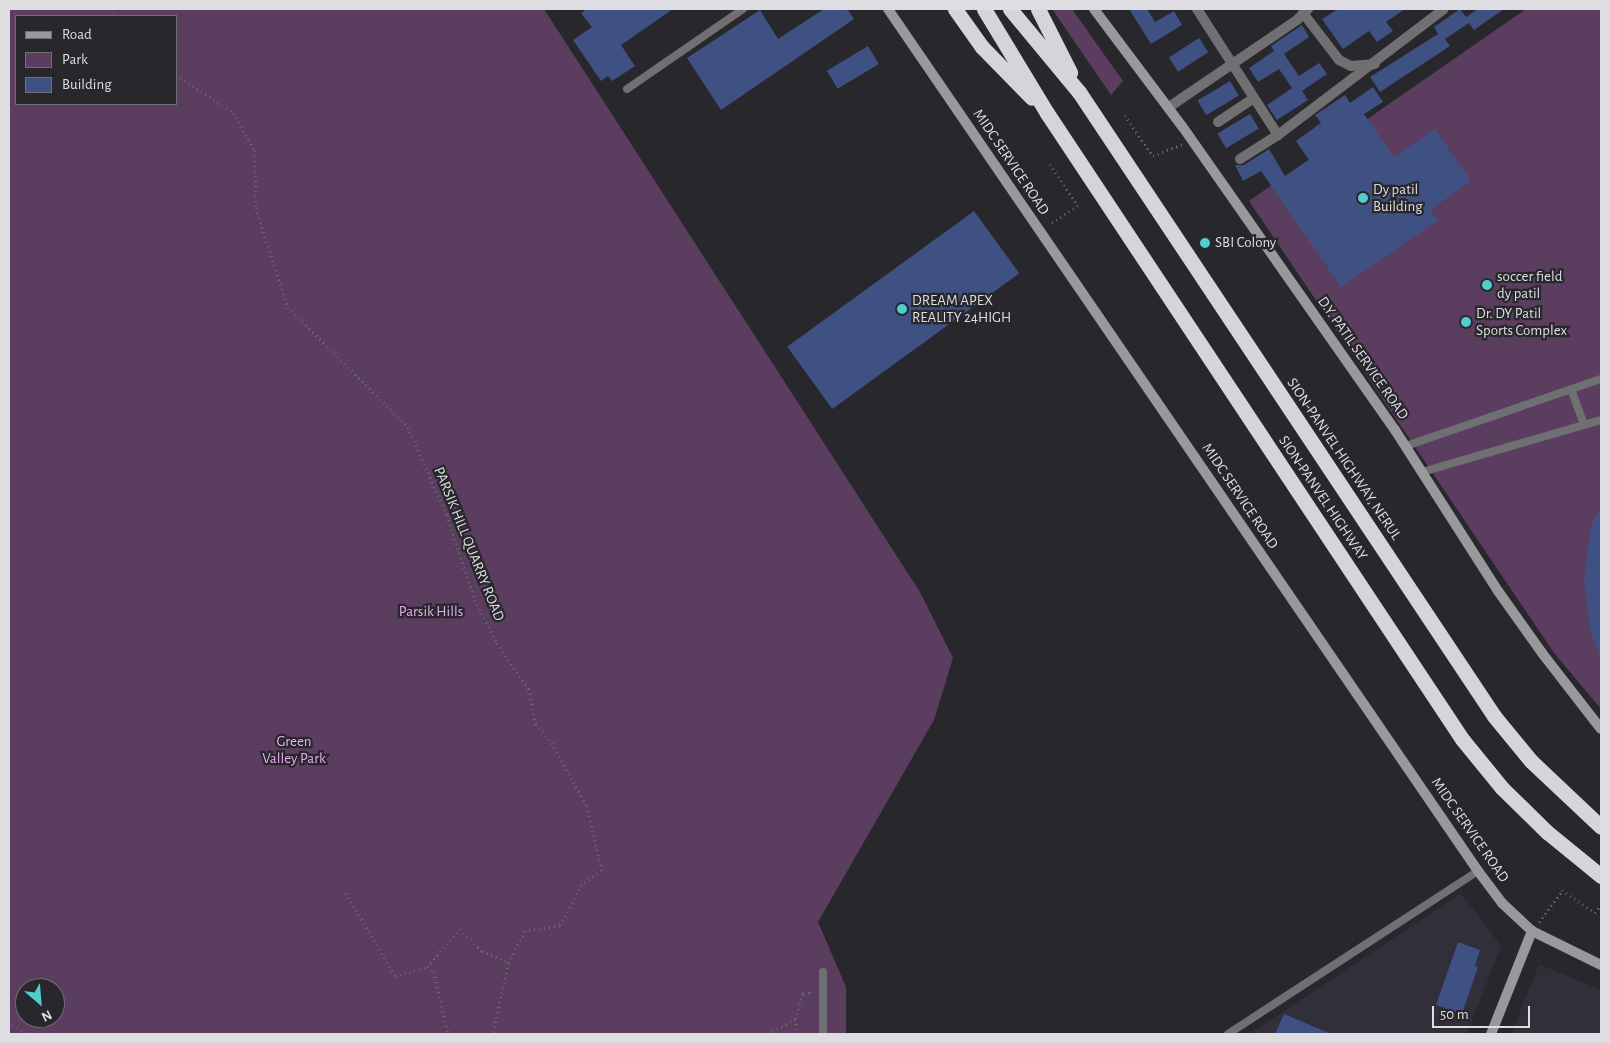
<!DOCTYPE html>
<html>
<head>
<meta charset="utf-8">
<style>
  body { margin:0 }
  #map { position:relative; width:1610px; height:1043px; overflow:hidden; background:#27272c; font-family:"Alegreya Sans",sans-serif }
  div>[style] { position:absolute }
  .built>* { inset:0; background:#302f3a }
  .green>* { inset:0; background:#5b3d5f }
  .building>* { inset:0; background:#3f5183; transform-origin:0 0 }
  .path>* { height:2.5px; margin-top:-1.25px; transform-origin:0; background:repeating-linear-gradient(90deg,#69696d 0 1px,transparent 0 5px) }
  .lane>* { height:8px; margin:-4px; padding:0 4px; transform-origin:4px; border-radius:4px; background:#706f71 }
  .street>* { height:10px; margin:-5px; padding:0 5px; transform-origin:5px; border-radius:5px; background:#706f71 }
  .secondary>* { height:10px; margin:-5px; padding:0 5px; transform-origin:5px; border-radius:5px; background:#99989c }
  .highway>* { height:15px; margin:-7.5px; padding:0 7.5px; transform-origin:7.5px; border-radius:7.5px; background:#d6d4da }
  .dots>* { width:14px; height:14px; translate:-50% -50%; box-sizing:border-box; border:2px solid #27272c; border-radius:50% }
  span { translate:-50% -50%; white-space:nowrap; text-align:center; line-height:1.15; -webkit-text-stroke:4.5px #27272c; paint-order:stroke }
  .street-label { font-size:15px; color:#dedee2 }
  .poi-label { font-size:15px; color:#dedee2 }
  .left { translate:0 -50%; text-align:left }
  .park-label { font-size:15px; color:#eaacf2 }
  .frame { position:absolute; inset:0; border:10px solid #dedee2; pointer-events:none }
  .legend { position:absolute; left:15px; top:15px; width:162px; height:90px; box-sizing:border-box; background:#27272c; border:1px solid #707075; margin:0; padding:6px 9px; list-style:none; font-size:15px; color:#dedee2 }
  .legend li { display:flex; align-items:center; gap:10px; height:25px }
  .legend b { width:25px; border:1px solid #707075 }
  .north { position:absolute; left:15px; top:978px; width:50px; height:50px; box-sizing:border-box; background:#27272c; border:1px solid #707075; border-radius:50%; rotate:153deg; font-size:14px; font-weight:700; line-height:20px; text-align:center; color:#dedee2 }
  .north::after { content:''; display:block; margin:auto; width:18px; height:22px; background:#52cdcd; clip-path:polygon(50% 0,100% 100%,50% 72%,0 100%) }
  .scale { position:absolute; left:1432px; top:1006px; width:98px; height:22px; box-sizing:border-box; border:2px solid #dedee2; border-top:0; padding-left:6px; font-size:15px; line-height:18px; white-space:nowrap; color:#dedee2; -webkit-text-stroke:4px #27272c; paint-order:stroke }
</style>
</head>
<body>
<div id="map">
  <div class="built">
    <div style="clip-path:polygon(1461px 893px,1501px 946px,1467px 1034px,1249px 1034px)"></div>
    <div style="clip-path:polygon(1539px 964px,1601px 990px,1601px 1034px,1511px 1034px)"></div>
  </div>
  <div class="green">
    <div style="clip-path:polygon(evenodd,9px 9px,544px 9px,920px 592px,953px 658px,934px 720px,818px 922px,846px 987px,846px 1034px,9px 1034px,9px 9px,16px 16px,176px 16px,176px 104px,16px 104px,16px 16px,9px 9px,25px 988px,55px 988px,55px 1018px,25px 1018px,25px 988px)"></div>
    <div style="clip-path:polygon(1052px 9px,1072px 9px,1123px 81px,1111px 95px)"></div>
    <div style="clip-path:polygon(1526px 9px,1601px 9px,1601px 709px,1554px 653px,1249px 201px)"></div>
  </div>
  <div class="building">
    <div style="clip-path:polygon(587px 9px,673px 9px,621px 45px,635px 66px,612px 81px,608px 76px,601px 81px,573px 40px,592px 27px,581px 13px)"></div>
    <div style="clip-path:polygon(824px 9px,847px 9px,854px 19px,721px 110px,687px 58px,760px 10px,778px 39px)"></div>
    <div style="clip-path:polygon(1129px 9px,1147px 9px,1155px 22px,1174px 11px,1182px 25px,1151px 44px)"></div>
    <div style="clip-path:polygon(1338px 9px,1405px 9px,1386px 22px,1393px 31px,1377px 42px,1369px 31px,1343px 49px,1322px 19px)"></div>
    <div style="clip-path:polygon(1460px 9px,1466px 17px,1478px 9px,1504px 9px,1474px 30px,1469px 23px,1445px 39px,1450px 46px,1380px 92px,1370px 77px,1438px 34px,1434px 27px)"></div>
    <div style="clip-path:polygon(1302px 25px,1309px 37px,1284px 54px,1299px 76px,1319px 63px,1327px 74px,1302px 91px,1308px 100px,1277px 120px,1267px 105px,1292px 88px,1279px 69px,1258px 82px,1249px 68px,1274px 51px,1271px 46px)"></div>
    <div style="left:1199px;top:38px;width:17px;height:36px;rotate:57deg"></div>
    <div style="left:868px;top:46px;width:21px;height:48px;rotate:59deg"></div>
    <div style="left:1230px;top:81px;width:17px;height:38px;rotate:59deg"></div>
    <div style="clip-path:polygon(1373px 87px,1383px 102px,1364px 114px,1394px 157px,1435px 129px,1471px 181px,1430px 210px,1438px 220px,1341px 287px,1261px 171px,1243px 181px,1235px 165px,1244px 165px,1269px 149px,1285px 176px,1309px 160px,1296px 141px,1321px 123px,1315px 115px,1345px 95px,1350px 103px)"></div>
    <div style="left:1250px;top:114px;width:17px;height:38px;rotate:59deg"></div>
    <div style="left:974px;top:211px;width:77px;height:231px;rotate:54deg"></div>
    <div style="clip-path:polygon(1601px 508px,1601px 657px,1600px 657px,1590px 630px,1584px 578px,1591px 525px)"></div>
    <div style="clip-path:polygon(1458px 942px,1480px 950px,1475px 966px,1478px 967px,1462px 1014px,1436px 1005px)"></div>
    <div style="clip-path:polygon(1284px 1014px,1331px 1034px,1275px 1034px)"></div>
  </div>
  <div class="path">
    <div style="left:110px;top:9px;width:10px;rotate:45deg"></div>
    <div style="left:176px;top:75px;width:69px;rotate:33.2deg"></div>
    <div style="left:234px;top:113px;width:43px;rotate:61.1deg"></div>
    <div style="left:255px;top:151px;width:57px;rotate:89deg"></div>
    <div style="left:256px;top:208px;width:104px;rotate:72.1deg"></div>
    <div style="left:288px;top:307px;width:170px;rotate:45deg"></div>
    <div style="left:408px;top:427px;width:96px;rotate:66.1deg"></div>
    <div style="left:447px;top:515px;width:89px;rotate:71.8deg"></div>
    <div style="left:475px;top:600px;width:48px;rotate:62.9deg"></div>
    <div style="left:497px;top:643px;width:56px;rotate:55.2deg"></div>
    <div style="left:529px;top:689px;width:36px;rotate:79deg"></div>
    <div style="left:536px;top:724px;width:25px;rotate:50deg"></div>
    <div style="left:552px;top:743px;width:72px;rotate:60.9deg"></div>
    <div style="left:587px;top:806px;width:67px;rotate:77deg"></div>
    <div style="left:602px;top:871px;width:24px;rotate:145deg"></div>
    <div style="left:582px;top:885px;width:47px;rotate:118.2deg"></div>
    <div style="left:560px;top:926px;width:35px;rotate:172deg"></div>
    <div style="left:525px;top:931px;width:36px;rotate:117deg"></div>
    <div style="left:509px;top:963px;width:73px;rotate:102.7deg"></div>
    <div style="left:1125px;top:115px;width:50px;rotate:55.7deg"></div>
    <div style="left:1153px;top:156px;width:32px;rotate:-22deg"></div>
    <div style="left:1050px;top:164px;width:50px;rotate:56.3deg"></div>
    <div style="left:1078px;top:206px;width:34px;rotate:146deg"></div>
    <div style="left:346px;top:893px;width:96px;rotate:59.4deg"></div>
    <div style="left:395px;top:976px;width:33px;rotate:-16deg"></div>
    <div style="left:427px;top:967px;width:50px;rotate:-49deg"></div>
    <div style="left:460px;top:929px;width:31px;rotate:45deg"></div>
    <div style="left:482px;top:951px;width:30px;rotate:24deg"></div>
    <div style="left:1539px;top:922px;width:39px;rotate:-54deg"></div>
    <div style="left:1562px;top:890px;width:40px;rotate:34.9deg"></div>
    <div style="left:1595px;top:913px;width:11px;rotate:-56deg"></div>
    <div style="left:427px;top:967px;width:9px;rotate:36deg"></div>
    <div style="left:434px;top:972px;width:64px;rotate:77.3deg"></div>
    <div style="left:795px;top:1019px;width:15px;rotate:79deg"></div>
    <div style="left:9px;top:1021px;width:22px;rotate:36deg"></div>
    <div style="left:9px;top:1029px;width:6px;rotate:51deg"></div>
    <div style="left:768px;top:1034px;width:31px;rotate:-29deg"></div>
    <div style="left:795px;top:1019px;width:27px;rotate:-73deg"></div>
    <div style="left:803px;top:993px;width:7px;rotate:-8deg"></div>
    <div style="left:810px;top:992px;width:5px;rotate:68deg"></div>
  </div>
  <div class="lane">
    <div style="left:627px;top:89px;width:141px;rotate:-34.6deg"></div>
    <div style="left:1571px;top:389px;width:38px;rotate:70deg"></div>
    <div style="left:1406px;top:446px;width:206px;rotate:-19deg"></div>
    <div style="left:1422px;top:472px;width:186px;rotate:-16.2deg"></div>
    <div style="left:823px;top:972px;width:62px;rotate:90deg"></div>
    <div style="left:1228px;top:1034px;width:298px;rotate:-33.1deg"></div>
  </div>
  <div class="street">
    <div style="left:1197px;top:9px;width:150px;rotate:57.3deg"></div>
    <div style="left:1278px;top:135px;width:208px;rotate:-37.2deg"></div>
    <div style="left:1303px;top:13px;width:59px;rotate:52.5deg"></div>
    <div style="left:1339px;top:60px;width:13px;rotate:27deg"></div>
    <div style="left:1351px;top:66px;width:24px;rotate:-5deg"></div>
    <div style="left:1169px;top:107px;width:155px;rotate:-34.2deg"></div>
    <div style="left:1297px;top:20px;width:16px;rotate:-45deg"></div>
    <div style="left:1218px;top:122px;width:43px;rotate:-33.7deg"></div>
    <div style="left:1240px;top:159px;width:45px;rotate:-32.3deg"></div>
  </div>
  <div class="secondary">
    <div style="left:888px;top:9px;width:1045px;rotate:55.61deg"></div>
    <div style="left:1478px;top:871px;width:40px;rotate:53deg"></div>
    <div style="left:1502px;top:903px;width:41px;rotate:43deg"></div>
    <div style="left:1532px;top:931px;width:77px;rotate:26.2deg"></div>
    <div style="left:1094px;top:9px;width:146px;rotate:53.1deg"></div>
    <div style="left:1182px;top:126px;width:371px;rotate:55deg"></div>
    <div style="left:1395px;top:430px;width:191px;rotate:57.4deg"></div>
    <div style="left:1498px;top:591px;width:76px;rotate:54.6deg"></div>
    <div style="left:1542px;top:653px;width:96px;rotate:52.2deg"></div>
    <div style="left:1491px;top:1034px;width:111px;rotate:-68.3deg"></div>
  </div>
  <div class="highway">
    <div style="left:955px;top:9px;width:47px;rotate:54.6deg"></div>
    <div style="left:982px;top:47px;width:71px;rotate:45.6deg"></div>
    <div style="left:984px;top:9px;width:122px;rotate:58.8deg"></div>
    <div style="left:1047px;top:113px;width:751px;rotate:56.46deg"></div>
    <div style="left:1462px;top:739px;width:63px;rotate:50.8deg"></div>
    <div style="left:1502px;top:788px;width:63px;rotate:44.4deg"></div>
    <div style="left:1547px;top:832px;width:70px;rotate:39.2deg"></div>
    <div style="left:1010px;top:9px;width:108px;rotate:50.3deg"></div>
    <div style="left:1079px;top:92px;width:749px;rotate:56.37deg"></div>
    <div style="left:1494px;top:716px;width:58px;rotate:50.6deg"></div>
    <div style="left:1531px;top:761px;width:96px;rotate:43.3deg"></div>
    <div style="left:1038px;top:9px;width:71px;rotate:63.1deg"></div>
  </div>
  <div class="dots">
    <div style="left:1363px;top:198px;background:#52cdcd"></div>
    <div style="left:1205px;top:243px;background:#52cdcd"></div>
    <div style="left:1487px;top:285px;background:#52cdcd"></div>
    <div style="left:902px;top:309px;background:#52cdcd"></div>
    <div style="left:1466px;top:322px;background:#52cdcd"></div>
  </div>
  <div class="street-label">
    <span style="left:1011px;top:162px;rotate:56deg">MIDC SERVICE ROAD</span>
    <span style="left:1363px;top:358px;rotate:55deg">D.Y. PATIL SERVICE ROAD</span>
    <span style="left:1344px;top:459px;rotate:56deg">SION-PANVEL HIGHWAY, NERUL</span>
    <span style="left:1240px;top:496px;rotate:56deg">MIDC SERVICE ROAD</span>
    <span style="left:1323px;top:498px;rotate:56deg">SION-PANVEL HIGHWAY</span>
    <span style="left:469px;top:544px;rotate:68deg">PARSIK HILL QUARRY ROAD</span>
    <span style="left:1470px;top:830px;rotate:55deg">MIDC SERVICE ROAD</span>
  </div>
  <div class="poi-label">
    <span class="left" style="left:1373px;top:198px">Dy patil<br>Building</span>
    <span class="left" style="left:1215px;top:243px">SBI Colony</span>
    <span class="left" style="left:1497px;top:285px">soccer field<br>dy patil</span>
    <span class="left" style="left:912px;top:309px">DREAM APEX<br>REALITY 24HIGH</span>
    <span class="left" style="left:1476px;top:322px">Dr. DY Patil<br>Sports Complex</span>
  </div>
  <div class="park-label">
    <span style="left:431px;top:612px">Parsik Hills</span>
    <span style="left:294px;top:750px">Green<br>Valley Park</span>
  </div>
  <div class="frame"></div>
  <ul class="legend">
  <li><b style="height:6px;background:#99989c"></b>Road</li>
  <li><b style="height:14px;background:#5b3d5f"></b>Park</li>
  <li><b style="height:14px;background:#3f5183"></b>Building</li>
  </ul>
  <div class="north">N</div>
  <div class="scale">50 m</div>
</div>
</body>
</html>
